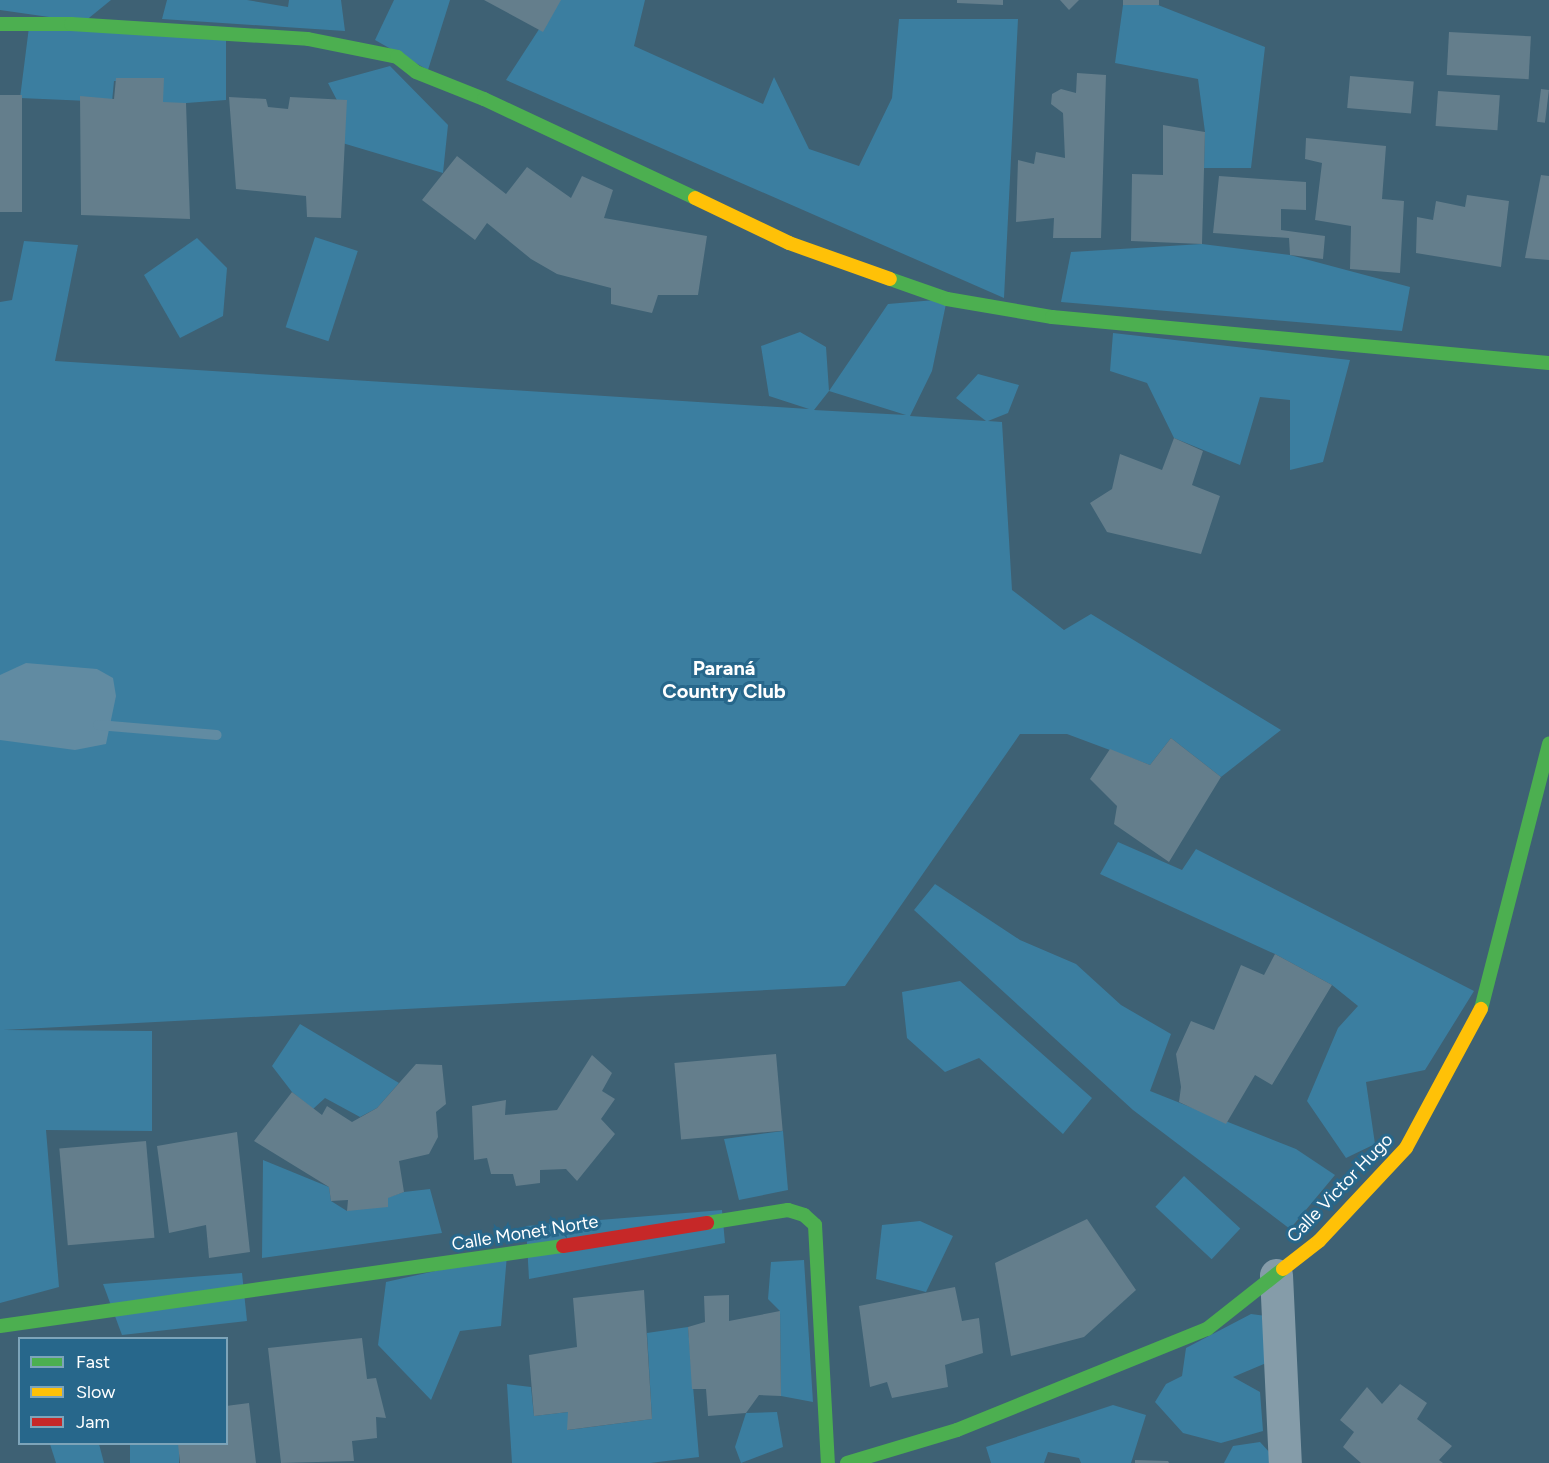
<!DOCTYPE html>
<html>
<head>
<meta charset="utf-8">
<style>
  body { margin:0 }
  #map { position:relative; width:1549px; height:1463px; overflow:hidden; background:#3e6174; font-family:Figtree,sans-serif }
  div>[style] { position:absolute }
  .green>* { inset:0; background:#3b7ea0; transform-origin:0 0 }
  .water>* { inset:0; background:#618ba2 }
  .stream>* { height:10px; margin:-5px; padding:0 5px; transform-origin:5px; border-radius:5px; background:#618ba2 }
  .building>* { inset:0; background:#647e8c; transform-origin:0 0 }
  .street>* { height:33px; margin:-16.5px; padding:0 16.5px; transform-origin:16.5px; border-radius:16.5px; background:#859ca9 }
  .fast>* { height:14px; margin:-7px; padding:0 7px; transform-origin:7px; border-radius:7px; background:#4caf50 }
  .slow>* { height:14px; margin:-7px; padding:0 7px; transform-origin:7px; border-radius:7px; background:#ffc107 }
  .jam>* { height:14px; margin:-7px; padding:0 7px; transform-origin:7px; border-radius:7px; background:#c62828 }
  span { translate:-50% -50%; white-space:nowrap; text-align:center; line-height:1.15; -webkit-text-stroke:6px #27678b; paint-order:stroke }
  .street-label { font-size:18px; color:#fff }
  .neighbourhood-label { font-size:20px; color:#fff; font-weight:700 }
  .legend { position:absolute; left:18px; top:1337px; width:210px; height:108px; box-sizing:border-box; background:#27678b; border:2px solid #7da4b9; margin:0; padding:8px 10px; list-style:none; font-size:18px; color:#fff }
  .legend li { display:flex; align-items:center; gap:12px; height:30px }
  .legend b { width:30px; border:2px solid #7da4b9 }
</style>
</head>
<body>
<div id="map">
  <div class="green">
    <div style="clip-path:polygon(0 0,111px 0,84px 22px,0 10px)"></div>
    <div style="clip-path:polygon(167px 0,247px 0,288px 7px,289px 0,341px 0,345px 31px,162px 19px)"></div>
    <div style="clip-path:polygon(394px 0,450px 0,428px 70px,375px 40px)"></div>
    <div style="clip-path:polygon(558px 0,645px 0,634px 46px,763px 104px,774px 77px,809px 149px,859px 166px,892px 98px,899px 19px,1018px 19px,1004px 298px,506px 80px)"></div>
    <div style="clip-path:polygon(1123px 5px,1158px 5px,1265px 47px,1251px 168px,1204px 168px,1205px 132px,1198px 79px,1115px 63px)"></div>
    <div style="clip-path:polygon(29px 27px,226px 38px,226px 100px,160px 105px,162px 81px,114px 81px,112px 102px,20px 98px)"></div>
    <div style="clip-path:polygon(390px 66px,448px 125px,443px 173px,339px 142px,341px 108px,328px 83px)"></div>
    <div style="left:315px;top:237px;width:45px;height:95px;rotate:18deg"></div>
    <div style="clip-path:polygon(197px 238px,227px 268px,223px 316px,180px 338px,144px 275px)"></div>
    <div style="clip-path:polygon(evenodd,24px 241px,78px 245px,55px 361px,809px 409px,769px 396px,761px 346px,800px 332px,826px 347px,829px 391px,888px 304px,947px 299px,932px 371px,910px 416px,986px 421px,956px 398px,978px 374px,1019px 385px,1008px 413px,988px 421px,1002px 422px,1012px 590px,1064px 630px,1091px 614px,1281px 730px,1221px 777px,1171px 738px,1150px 765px,1067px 734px,1020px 734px,845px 986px,3px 1030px,152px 1031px,152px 1131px,46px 1130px,59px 1287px,0 1303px,0 302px,12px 300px,24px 241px,829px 391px,906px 415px,814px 410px,829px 391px)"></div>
    <div style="clip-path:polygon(1202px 244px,1290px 255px,1410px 287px,1402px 331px,1061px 302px,1071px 252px)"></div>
    <div style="clip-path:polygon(1113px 333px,1350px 360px,1323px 462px,1290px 470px,1290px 400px,1260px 397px,1240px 465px,1174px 438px,1147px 383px,1110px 371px)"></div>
    <div style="clip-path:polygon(1118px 842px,1182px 870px,1196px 849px,1474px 991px,1425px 1070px,1366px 1082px,1375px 1144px,1346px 1158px,1307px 1101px,1338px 1028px,1358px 1006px,1332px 985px,1275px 954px,1100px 874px)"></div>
    <div style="clip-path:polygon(935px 884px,1020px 940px,1076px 964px,1121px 1005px,1171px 1034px,1150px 1091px,1296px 1149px,1335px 1175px,1290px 1229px,1133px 1110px,914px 910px)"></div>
    <div style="clip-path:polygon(960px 981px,1092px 1098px,1063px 1134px,979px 1058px,945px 1072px,907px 1038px,902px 992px)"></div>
    <div style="clip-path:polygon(300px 1024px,399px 1083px,377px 1108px,360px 1117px,325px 1098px,313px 1109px,292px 1092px,272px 1066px)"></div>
    <div style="clip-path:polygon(783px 1131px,788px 1190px,739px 1200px,724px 1139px)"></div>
    <div style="clip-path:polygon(263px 1160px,329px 1187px,331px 1201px,347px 1211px,404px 1192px,430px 1189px,442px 1233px,262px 1258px)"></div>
    <div style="left:1184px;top:1176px;width:77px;height:42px;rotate:43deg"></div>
    <div style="clip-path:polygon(722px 1210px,725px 1243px,529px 1279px,526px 1226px)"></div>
    <div style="clip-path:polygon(920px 1221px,953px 1236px,926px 1292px,876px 1279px,882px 1225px)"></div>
    <div style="clip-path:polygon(507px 1255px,501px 1326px,460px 1331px,431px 1400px,378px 1345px,386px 1282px)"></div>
    <div style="clip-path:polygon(804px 1260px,813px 1402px,781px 1396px,780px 1311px,768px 1299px,771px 1262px)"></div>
    <div style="clip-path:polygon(242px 1273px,247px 1321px,122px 1335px,103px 1284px)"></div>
    <div style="clip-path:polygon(1251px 1314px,1275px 1317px,1271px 1361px,1233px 1377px,1260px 1392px,1263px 1431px,1221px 1443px,1183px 1433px,1155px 1402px,1166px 1384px,1182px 1376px,1186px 1348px)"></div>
    <div style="clip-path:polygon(688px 1327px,699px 1457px,650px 1463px,512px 1463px,507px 1384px,531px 1387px,534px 1416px,568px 1412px,568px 1430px,652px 1419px,647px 1333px)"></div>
    <div style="clip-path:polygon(1113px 1405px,1146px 1415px,1131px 1463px,1081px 1463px,1079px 1458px,1048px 1452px,1044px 1463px,991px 1463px,986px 1447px)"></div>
    <div style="clip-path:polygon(777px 1412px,783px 1447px,741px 1463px,735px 1447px,746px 1413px)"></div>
    <div style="clip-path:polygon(1260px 1442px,1271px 1454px,1270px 1463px,1224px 1463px,1233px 1446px)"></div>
    <div style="clip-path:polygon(50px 1444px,99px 1444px,104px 1463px,56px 1463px)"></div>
    <div style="left:130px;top:1444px;width:49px;height:19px"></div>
  </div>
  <div class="water">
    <div style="clip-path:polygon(26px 663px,97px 669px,113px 678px,116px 696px,106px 744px,75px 750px,0 740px,0 675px)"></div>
  </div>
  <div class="stream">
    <div style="left:98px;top:725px;width:119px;rotate:4.8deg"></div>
  </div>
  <div class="building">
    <div style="clip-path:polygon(484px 0,561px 0,543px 32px)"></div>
    <div style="clip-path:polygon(957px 0,1003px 0,1003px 5px,957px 3px)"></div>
    <div style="clip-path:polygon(1060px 0,1079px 0,1069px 10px)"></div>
    <div style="left:1123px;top:0;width:36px;height:5px"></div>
    <div style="left:1449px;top:32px;width:82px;height:43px;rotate:3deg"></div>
    <div style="clip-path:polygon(1077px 73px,1106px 75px,1101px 238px,1053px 238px,1054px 218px,1016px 222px,1018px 160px,1034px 164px,1036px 152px,1065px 158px,1063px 113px,1051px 104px,1052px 94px,1061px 89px,1076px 93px)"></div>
    <div style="left:1350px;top:76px;width:64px;height:32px;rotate:5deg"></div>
    <div style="clip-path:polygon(116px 78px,164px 78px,163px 102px,186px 103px,190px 219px,81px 215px,80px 96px,114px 99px)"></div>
    <div style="left:1541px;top:89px;width:8px;height:33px;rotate:7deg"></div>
    <div style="left:1438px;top:91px;width:62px;height:35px;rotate:4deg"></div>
    <div style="left:22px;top:95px;width:117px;height:22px;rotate:90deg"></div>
    <div style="clip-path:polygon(229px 97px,266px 99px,268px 107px,288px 109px,290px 97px,347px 100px,341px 218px,307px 217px,306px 196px,236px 189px)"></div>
    <div style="clip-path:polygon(1163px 125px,1205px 132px,1202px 244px,1131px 241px,1132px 174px,1163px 175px)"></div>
    <div style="clip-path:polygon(1306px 138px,1386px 146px,1382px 199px,1404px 201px,1400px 273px,1350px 269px,1351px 226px,1315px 220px,1322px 163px,1305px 159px)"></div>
    <div style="clip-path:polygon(457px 156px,506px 194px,527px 167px,571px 198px,582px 176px,613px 190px,604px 218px,707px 236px,698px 295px,658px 295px,652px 313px,611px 304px,611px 288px,557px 274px,531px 259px,487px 223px,475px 240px,422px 200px)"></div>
    <div style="clip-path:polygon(1541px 175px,1549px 176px,1549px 260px,1525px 258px)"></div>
    <div style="clip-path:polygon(1219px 176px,1306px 182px,1306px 210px,1281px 209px,1281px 230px,1325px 236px,1323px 259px,1290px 255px,1289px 238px,1213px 233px)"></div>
    <div style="clip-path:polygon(1467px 195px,1509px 201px,1501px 267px,1416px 253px,1417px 217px,1433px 220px,1436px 201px,1465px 207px)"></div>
    <div style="clip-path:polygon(1174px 438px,1203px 451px,1192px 485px,1220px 496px,1201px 554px,1107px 532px,1090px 503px,1112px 489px,1120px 454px,1162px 470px)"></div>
    <div style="clip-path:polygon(1171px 738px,1221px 777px,1169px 862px,1114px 824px,1117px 806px,1090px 779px,1110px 749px,1150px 765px)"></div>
    <div style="clip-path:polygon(1275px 954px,1332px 985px,1272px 1085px,1255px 1075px,1226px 1124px,1179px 1102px,1181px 1087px,1176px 1054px,1191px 1021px,1214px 1030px,1241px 965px,1264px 975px)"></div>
    <div style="left:776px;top:1054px;width:77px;height:102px;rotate:85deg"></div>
    <div style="clip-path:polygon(592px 1055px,612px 1073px,602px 1091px,615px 1099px,601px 1119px,615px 1134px,577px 1181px,566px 1169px,540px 1170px,540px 1183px,516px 1186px,513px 1174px,491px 1174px,487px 1158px,474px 1160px,472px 1106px,506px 1100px,505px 1115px,557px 1110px)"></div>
    <div style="clip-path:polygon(416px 1064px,442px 1065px,446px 1104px,436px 1112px,438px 1137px,429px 1154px,399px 1161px,404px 1192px,388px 1198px,388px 1207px,347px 1211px,348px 1200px,331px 1201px,329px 1187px,254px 1141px,292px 1092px,322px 1115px,327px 1106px,352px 1122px,377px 1108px)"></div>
    <div style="clip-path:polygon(237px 1132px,250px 1252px,209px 1258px,206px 1225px,169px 1233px,157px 1146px)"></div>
    <div style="left:146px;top:1141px;width:97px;height:87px;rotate:85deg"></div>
    <div style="clip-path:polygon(1087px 1219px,1136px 1290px,1084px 1337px,1011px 1356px,995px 1263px)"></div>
    <div style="clip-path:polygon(955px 1287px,962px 1321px,979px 1318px,983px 1353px,945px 1365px,948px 1387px,892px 1398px,887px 1382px,870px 1387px,859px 1306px)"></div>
    <div style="clip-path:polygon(644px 1290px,652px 1419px,567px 1430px,568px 1412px,534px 1416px,529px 1355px,577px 1347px,573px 1298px)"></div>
    <div style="clip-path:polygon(729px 1295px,729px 1321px,780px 1311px,781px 1396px,759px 1395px,746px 1413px,708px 1416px,706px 1389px,692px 1389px,688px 1327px,705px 1322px,704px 1296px)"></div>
    <div style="clip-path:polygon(362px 1338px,367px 1379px,376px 1378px,386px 1418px,376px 1417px,377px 1438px,352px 1441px,354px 1461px,281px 1463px,268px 1348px)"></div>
    <div style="clip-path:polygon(1400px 1384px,1427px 1403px,1417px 1419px,1452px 1446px,1439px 1460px,1443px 1463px,1361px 1463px,1343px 1447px,1354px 1432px,1340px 1420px,1367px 1387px,1382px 1404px)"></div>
    <div style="clip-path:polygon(249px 1403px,256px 1463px,180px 1463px,178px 1444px,226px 1444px,226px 1406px)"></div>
    <div style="clip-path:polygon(1135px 1460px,1168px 1461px,1169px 1463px,1135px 1463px)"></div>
  </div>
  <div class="street">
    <div style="left:1276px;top:1275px;width:188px;rotate:87.3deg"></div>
  </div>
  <div class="fast">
    <div style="left:0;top:24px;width:71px"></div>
    <div style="left:71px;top:24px;width:237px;rotate:3.6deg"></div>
    <div style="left:308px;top:39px;width:91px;rotate:11.4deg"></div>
    <div style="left:397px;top:57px;width:24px;rotate:38deg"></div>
    <div style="left:416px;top:72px;width:73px;rotate:21.7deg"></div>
    <div style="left:484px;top:99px;width:233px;rotate:25.1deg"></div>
    <div style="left:890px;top:279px;width:60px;rotate:19.3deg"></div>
    <div style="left:947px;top:299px;width:107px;rotate:9.7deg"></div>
    <div style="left:1052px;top:317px;width:499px;rotate:5.3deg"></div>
    <div style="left:1481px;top:1009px;width:274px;rotate:-75.6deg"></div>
    <div style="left:707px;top:1223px;width:82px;rotate:-9.1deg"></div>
    <div style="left:788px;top:1210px;width:17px;rotate:17deg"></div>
    <div style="left:804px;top:1215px;width:15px;rotate:42deg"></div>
    <div style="left:815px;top:1225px;width:238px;rotate:86.9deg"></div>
    <div style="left:0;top:1326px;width:569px;rotate:-8.09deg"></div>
    <div style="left:847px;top:1463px;width:115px;rotate:-16.7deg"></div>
    <div style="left:957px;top:1430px;width:270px;rotate:-22deg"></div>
    <div style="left:1207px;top:1329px;width:97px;rotate:-38.3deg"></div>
  </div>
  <div class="slow">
    <div style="left:695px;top:198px;width:104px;rotate:25.6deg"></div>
    <div style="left:789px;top:243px;width:107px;rotate:19.6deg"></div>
    <div style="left:1283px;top:1269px;width:46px;rotate:-37.9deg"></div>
    <div style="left:1319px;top:1241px;width:127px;rotate:-46.9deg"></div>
    <div style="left:1406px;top:1148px;width:158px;rotate:-61.7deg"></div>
  </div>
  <div class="jam">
    <div style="left:563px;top:1246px;width:146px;rotate:-9.1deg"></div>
  </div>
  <div class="street-label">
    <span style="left:1340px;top:1188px;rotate:-46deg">Calle Victor Hugo</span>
    <span style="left:525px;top:1233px;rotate:-9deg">Calle Monet Norte</span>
  </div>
  <div class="neighbourhood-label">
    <span style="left:724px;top:680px">Paraná<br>Country Club</span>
  </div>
  <ul class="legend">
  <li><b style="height:8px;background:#4caf50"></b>Fast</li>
  <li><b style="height:8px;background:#ffc107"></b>Slow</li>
  <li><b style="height:8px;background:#c62828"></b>Jam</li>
  </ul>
</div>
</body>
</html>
